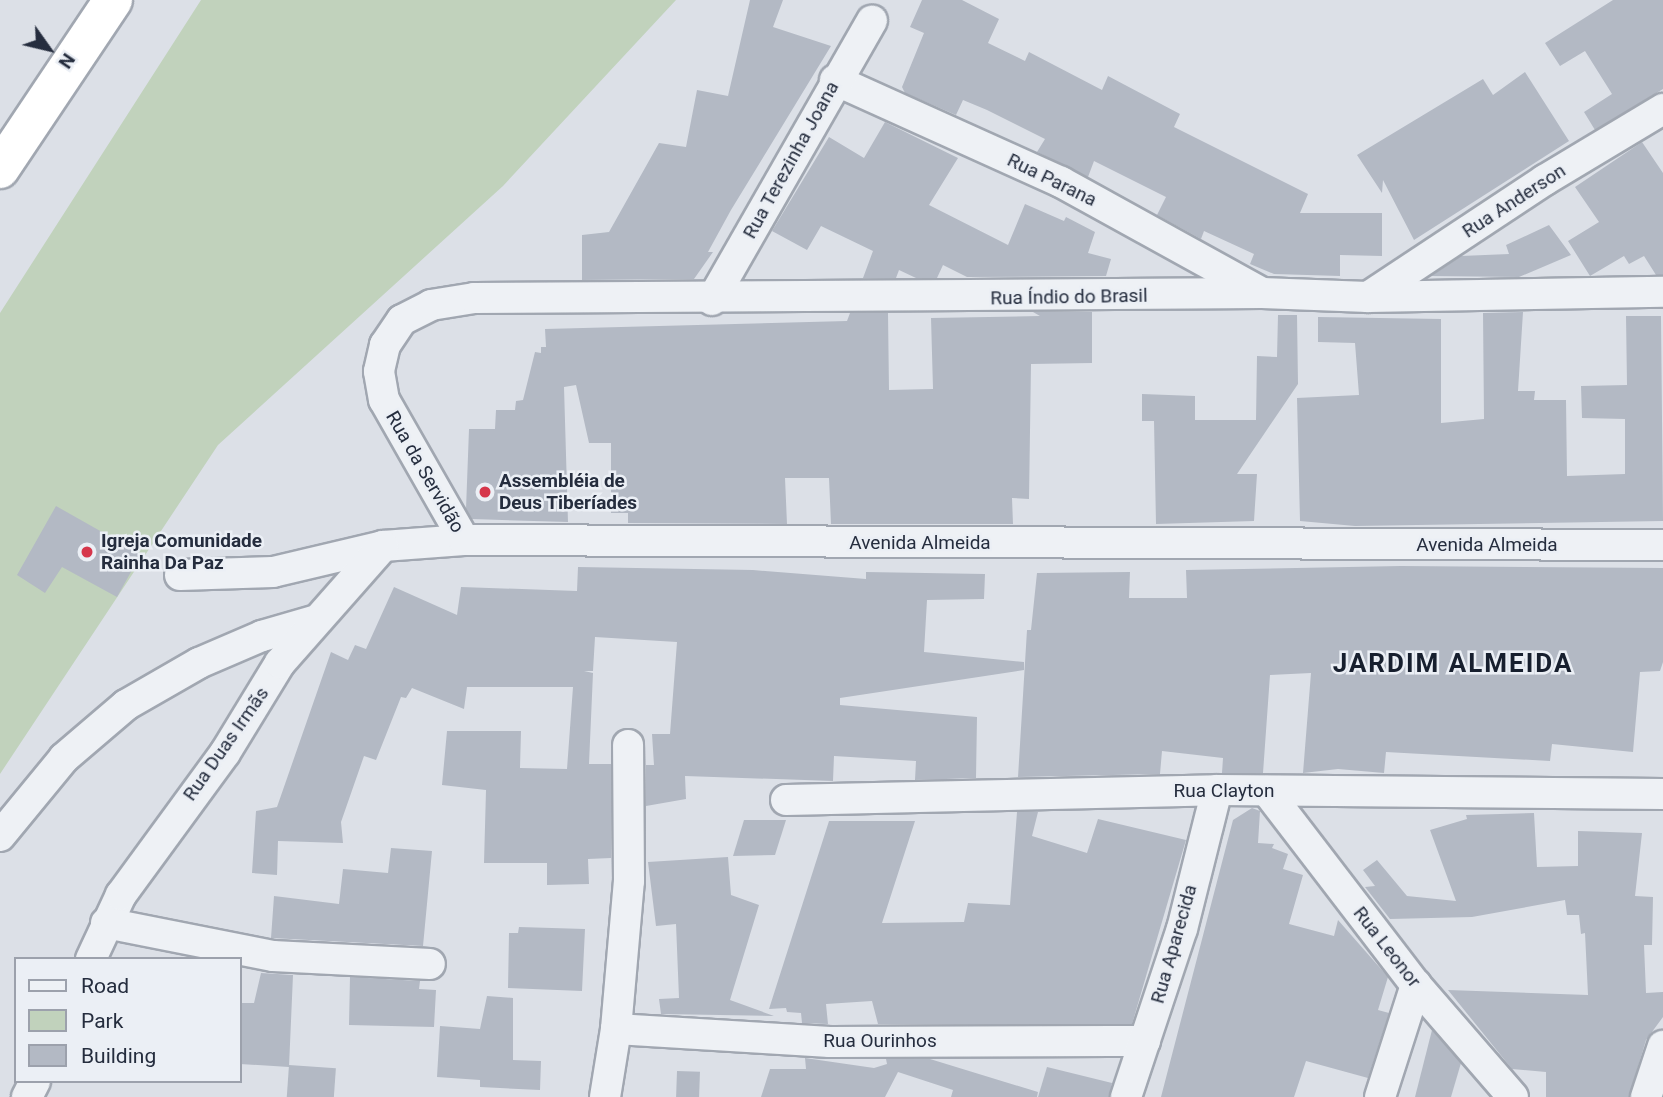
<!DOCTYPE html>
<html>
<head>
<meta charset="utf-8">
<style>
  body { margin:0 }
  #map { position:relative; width:1663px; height:1097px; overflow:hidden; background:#dce0e7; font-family:Roboto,sans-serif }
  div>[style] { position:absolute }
  .green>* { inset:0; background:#c1d2bc }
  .building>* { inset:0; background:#b3b9c4; transform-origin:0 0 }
  .roads { filter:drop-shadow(2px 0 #a1a7b1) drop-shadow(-2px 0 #a1a7b1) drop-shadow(0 2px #a1a7b1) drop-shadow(0 -2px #a1a7b1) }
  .minor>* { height:30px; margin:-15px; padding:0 15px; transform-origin:15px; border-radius:15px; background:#eef1f5 }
  .motorway>* { height:38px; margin:-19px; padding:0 19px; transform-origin:19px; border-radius:19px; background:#fff }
  .dots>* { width:19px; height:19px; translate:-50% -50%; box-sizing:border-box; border:4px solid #ebeff5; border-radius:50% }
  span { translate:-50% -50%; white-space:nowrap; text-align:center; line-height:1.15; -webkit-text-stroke:5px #ebeff5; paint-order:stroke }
  .street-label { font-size:19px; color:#252d3e }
  .poi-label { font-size:19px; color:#252d3e; font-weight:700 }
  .left { translate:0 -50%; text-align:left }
  .district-label { font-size:26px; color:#171f2e; font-weight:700; letter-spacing:2px }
  .legend { position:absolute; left:14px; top:957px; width:228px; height:126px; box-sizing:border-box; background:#ebeff5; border:2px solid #9ca1ac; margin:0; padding:9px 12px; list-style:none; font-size:21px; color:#252d3e }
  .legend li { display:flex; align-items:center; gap:14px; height:35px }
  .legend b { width:35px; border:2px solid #9ca1ac }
  .north { position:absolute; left:14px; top:14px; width:70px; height:70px; -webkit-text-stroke:5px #ebeff5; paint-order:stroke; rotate:124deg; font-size:19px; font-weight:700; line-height:28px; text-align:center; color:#252d3e }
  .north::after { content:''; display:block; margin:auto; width:24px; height:32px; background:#252d3e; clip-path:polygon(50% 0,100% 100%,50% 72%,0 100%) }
</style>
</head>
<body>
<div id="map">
  <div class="green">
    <div style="clip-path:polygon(201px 0,676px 0,503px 186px,218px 445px,0 774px,0 313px)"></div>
  </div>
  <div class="building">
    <div style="clip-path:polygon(750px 0,783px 0,773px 27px,831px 46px,731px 210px,708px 252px,713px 252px,694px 279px,582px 280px,582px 235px,609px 232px,659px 143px,686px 147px,697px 90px,728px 96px)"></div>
    <div style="clip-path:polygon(922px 0,962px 0,999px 19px,988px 43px,1025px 61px,1029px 52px,1102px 90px,1108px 76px,1180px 114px,1174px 127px,1308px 194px,1300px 213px,1382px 213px,1382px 256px,1340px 255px,1340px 276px,1274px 274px,1250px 264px,1254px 254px,1204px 231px,1201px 239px,1157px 215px,1166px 197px,1094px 161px,1088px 177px,1037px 152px,1045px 139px,987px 110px,963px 100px,956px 115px,905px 93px,902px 87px,924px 33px,910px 27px)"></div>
    <div style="clip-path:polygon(1613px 0,1663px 0,1663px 89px,1595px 130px,1584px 112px,1612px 94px,1585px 51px,1560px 66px,1545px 43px)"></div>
    <div style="clip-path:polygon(1525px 72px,1569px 141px,1414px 240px,1383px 180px,1382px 193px,1357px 155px,1483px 79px,1493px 95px)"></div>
    <div style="clip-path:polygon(885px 122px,958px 158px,929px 205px,1008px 245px,1025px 204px,1064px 221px,1066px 217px,1095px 232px,1088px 253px,1111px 259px,1106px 276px,967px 277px,943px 265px,937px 278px,916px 278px,899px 270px,896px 278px,863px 278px,873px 251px,821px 226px,807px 250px,772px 231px,829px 137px,864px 158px)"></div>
    <div style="clip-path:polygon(1642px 142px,1663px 173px,1663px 275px,1656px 275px,1644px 256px,1629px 264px,1624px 256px,1590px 276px,1568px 241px,1599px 222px,1575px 187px)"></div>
    <div style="clip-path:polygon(1549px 225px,1571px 255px,1519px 277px,1431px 276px,1461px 256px,1509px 254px,1506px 245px)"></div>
    <div style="clip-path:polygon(1033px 312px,1092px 312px,1092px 363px,1031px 364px,1029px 499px,1012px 498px,1013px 524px,831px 524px,829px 478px,785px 478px,787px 524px,628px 523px,628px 513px,611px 513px,611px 443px,589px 443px,576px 385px,564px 387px,568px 522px,472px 519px,466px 509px,469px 429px,495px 429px,496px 410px,515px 410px,516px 401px,523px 400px,535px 352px,541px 353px,541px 347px,546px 347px,545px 329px,847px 321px,850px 313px,888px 313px,889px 390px,933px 389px,931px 318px,1040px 316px)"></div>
    <div style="clip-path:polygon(1523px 312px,1518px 391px,1535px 391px,1534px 400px,1566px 400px,1567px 476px,1625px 474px,1625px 419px,1582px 418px,1581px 386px,1627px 385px,1626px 316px,1661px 316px,1663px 521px,1355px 526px,1300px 521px,1297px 398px,1359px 395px,1355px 343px,1318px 342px,1318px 317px,1441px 319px,1441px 423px,1484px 419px,1483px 313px)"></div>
    <div style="clip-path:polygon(1278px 315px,1297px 315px,1298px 384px,1237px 474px,1257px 474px,1254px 521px,1156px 524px,1154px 421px,1142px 421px,1142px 394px,1195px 396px,1195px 420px,1256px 420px,1257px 356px,1277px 357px)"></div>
    <div style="clip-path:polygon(56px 506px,141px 554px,117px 597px,62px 567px,45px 593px,17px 575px)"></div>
    <div style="clip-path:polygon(1401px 566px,1663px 568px,1663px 662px,1660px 671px,1640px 672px,1633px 752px,1552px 744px,1550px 761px,1386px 752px,1384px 773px,1338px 769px,1303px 773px,1311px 673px,1270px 675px,1263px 773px,1222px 773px,1223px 758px,1162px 751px,1160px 774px,1018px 777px,1027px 630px,1031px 630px,1037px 573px,1130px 572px,1129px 598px,1187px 598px,1186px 570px)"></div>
    <div style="clip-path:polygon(578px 567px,753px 570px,866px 579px,866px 572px,985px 574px,984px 599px,927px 600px,924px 652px,1024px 662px,1024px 670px,840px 698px,840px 705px,977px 717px,976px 778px,915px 780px,916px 761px,834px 756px,833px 781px,685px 776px,686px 799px,646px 806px,646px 765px,654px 765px,652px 734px,670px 734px,677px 642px,595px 637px,593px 671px,584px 671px,593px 673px,589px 764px,611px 764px,611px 858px,588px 859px,589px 884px,547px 885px,547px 863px,484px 863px,486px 790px,442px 785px,447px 731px,521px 731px,520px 768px,567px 769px,573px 687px,467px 687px,464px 709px,412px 688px,406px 698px,401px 697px,376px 760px,364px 756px,341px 822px,343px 843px,278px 841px,277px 875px,252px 873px,256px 811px,277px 807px,331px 652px,348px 660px,355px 645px,366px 649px,394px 587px,457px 615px,461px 587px,577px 591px)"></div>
    <div style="clip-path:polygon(1252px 808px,1260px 811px,1258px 843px,1274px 844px,1272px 848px,1288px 854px,1283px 869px,1303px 875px,1289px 924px,1334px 936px,1338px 920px,1388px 977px,1378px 1010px,1389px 1013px,1368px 1078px,1306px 1061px,1294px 1097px,1161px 1097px,1233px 820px)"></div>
    <div style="clip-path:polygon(1017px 812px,1038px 812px,1032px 836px,1087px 853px,1098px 819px,1186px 840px,1132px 1024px,878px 1024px,872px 1001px,826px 1004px,828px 1024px,802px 1023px,801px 1013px,787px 1012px,786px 1008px,769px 1009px,829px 821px,915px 821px,882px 923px,964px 922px,968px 903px,1010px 905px)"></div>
    <div style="clip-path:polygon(1534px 813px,1537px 867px,1578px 866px,1578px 831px,1642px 833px,1635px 896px,1653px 897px,1652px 945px,1644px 945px,1646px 993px,1663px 992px,1663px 1017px,1646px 1040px,1629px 1097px,1546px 1097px,1546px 1072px,1512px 1069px,1448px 990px,1588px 995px,1585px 933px,1581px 934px,1579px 915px,1567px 915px,1565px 900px,1472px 917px,1390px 919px,1365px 887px,1375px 886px,1363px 870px,1377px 860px,1407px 896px,1456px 901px,1430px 830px,1467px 819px,1466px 815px)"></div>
    <div style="clip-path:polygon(744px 820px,786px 820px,775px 855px,733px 856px)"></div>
    <div style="clip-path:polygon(391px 848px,432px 851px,423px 946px,271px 938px,274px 896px,339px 904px,343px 869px,388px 873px)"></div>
    <div style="clip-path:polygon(728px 857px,731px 895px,759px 905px,730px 1000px,774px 1016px,661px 1014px,659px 999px,679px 998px,676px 924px,656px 926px,648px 862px)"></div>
    <div style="clip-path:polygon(519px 927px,585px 929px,582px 991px,508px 988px,509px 933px,518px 933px)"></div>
    <div style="clip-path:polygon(261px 973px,293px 975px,289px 1067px,240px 1064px,240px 1003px,254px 1003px)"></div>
    <div style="clip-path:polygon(350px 977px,420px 981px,419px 989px,436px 990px,434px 1027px,349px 1025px)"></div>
    <div style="clip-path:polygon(487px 996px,513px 998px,513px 1060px,541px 1061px,540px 1090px,480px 1087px,480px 1080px,437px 1077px,440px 1026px,480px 1029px)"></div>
    <div style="clip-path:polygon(1432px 1030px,1461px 1063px,1451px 1097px,1415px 1097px)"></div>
    <div style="clip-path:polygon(805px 1058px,874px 1068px,887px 1064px,886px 1059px,930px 1059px,1038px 1092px,1037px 1097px,951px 1097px,953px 1090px,898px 1072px,885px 1097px,761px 1097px,770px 1069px,806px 1069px)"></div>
    <div style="left:289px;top:1065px;width:47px;height:32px;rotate:4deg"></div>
    <div style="clip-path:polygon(1047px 1067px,1112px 1083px,1109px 1097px,1038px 1097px)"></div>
    <div style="left:677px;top:1071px;width:23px;height:26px;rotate:2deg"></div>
  </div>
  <div class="roads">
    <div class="minor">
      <div style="left:835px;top:80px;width:248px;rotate:24.3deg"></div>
      <div style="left:1061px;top:182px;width:227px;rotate:28.9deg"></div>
      <div style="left:1368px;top:297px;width:212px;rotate:-33.5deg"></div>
      <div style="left:1545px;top:180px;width:138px;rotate:-31deg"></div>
      <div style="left:712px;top:300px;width:322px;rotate:-60.2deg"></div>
      <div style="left:464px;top:540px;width:161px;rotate:-119.7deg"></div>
      <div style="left:384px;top:400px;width:29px;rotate:-100deg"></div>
      <div style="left:379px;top:371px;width:27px;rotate:-77deg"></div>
      <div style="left:385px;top:345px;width:30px;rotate:-56deg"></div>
      <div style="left:402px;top:320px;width:33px;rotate:-27deg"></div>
      <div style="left:431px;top:305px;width:44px;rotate:-9.2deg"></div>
      <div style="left:474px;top:298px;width:788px;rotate:-0.36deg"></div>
      <div style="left:1262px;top:293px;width:106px;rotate:2.2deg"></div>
      <div style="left:1368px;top:297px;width:295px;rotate:-1deg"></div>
      <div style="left:180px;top:575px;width:93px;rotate:-1.8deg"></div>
      <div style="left:273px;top:572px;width:113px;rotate:-13.3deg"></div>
      <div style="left:383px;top:546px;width:81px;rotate:-4.2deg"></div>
      <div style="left:464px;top:540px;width:1199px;rotate:0.24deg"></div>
      <div style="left:1267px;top:791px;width:245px;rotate:52.5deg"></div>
      <div style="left:1416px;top:985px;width:148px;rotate:49.1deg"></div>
      <div style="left:786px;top:800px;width:431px;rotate:-1.3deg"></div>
      <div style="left:1217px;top:790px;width:446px;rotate:0.5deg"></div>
      <div style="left:0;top:836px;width:101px;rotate:-50.6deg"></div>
      <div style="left:64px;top:758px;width:82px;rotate:-40.5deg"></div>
      <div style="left:126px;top:705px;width:84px;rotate:-29.9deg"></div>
      <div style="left:199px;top:663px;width:69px;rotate:-23.2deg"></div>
      <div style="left:262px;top:636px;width:53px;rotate:-16.4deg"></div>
      <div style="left:106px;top:923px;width:170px;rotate:11.2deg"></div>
      <div style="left:273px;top:956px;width:157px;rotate:2.9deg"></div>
      <div style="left:91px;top:959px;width:71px;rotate:-64.9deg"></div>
      <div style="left:121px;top:895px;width:176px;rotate:-53.8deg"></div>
      <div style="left:225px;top:753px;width:105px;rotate:-58.6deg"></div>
      <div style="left:280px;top:663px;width:156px;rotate:-48.6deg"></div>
      <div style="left:616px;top:1029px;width:214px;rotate:3.5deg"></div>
      <div style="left:830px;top:1042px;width:315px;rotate:-0.2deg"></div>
      <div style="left:27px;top:1097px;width:18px;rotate:-63deg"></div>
      <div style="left:605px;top:1097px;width:69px;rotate:-80.8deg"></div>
      <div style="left:616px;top:1029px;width:149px;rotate:-85deg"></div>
      <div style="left:629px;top:881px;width:136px;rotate:-90.4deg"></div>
      <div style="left:1126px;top:1097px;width:177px;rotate:-71.6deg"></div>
      <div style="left:1182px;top:929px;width:143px;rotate:-75.9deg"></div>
      <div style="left:1380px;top:1097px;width:118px;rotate:-72.2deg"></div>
      <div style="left:1646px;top:1097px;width:54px;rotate:-71.6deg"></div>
    </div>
    <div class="motorway">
      <div style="left:0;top:169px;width:203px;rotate:-56.2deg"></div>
    </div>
  </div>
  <div class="dots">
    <div style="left:485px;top:492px;background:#d6364b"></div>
    <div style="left:87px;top:552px;background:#d6364b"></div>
  </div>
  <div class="street-label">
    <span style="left:791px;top:160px;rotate:-61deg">Rua Terezinha Joana</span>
    <span style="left:1052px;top:180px;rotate:26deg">Rua Parana</span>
    <span style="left:1514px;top:201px;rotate:-33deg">Rua Anderson</span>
    <span style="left:1069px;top:297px;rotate:-1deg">Rua Índio do Brasil</span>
    <span style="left:425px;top:472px;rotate:60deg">Rua da Servidão</span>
    <span style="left:920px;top:543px">Avenida Almeida</span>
    <span style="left:1487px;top:545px">Avenida Almeida</span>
    <span style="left:226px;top:744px;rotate:-55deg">Rua Duas Irmãs</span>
    <span style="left:1224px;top:791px">Rua Clayton</span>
    <span style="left:1174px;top:944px;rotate:-74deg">Rua Aparecida</span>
    <span style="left:1387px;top:947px;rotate:52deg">Rua Leonor</span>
    <span style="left:880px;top:1041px">Rua Ourinhos</span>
  </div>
  <div class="poi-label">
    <span class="left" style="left:499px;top:492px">Assembléia de<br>Deus Tiberíades</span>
    <span class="left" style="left:101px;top:552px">Igreja Comunidade<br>Rainha Da Paz</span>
  </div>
  <div class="district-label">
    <span style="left:1453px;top:664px">JARDIM ALMEIDA</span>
  </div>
  <ul class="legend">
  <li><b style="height:9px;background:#eef1f5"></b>Road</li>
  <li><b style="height:19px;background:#c1d2bc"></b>Park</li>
  <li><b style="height:19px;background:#b3b9c4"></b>Building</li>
  </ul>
  <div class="north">N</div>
</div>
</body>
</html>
